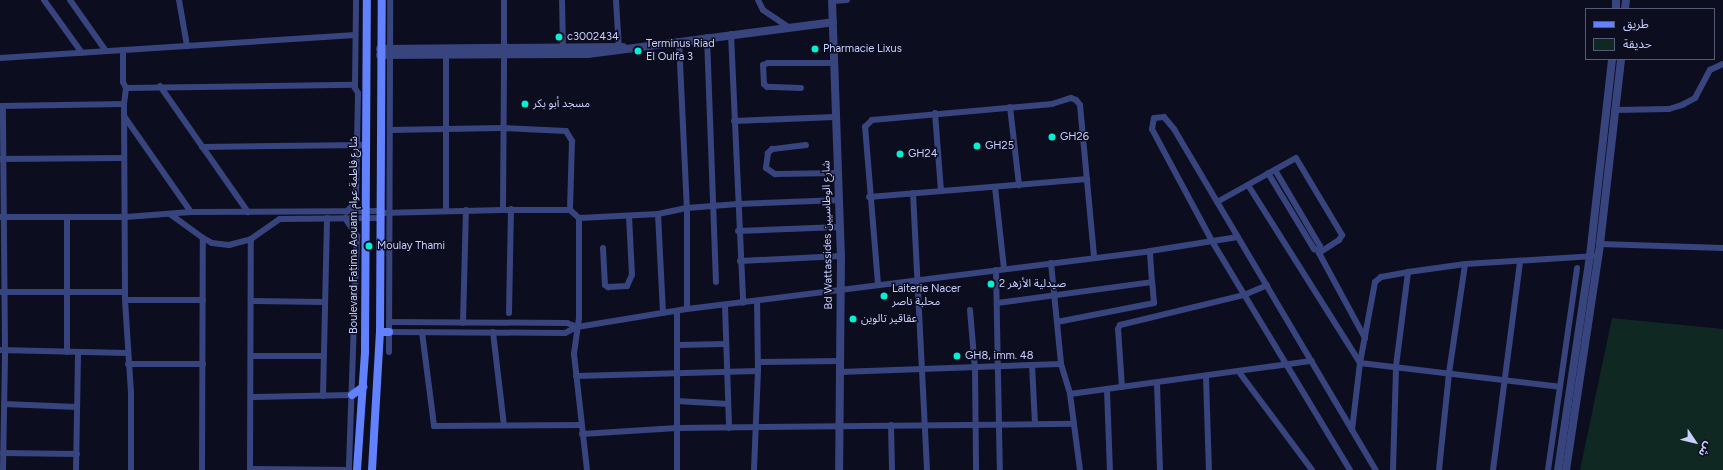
<!DOCTYPE html>
<html>
<head>
<meta charset="utf-8">
<style>
  body { margin:0 }
  #map { position:relative; width:1723px; height:470px; overflow:hidden; background:#0c0d1e; font-family:Figtree,"Noto Sans Arabic",sans-serif }
  div>[style] { position:absolute }
  .green>* { inset:0; background:#0f2821 }
  .minor>* { height:6px; margin:-3px; padding:0 3px; transform-origin:3px; border-radius:3px; background:#37447d }
  .tertiary>* { height:8px; margin:-4px; padding:0 4px; transform-origin:4px; border-radius:4px; background:#37447d }
  .secondary>* { height:8px; margin:-4px; padding:0 4px; transform-origin:4px; border-radius:4px; background:#6281fd }
  .dots>* { width:11px; height:11px; translate:-50% -50%; box-sizing:border-box; border:2px solid #0c0d1e; border-radius:50% }
  span { translate:-50% -50%; white-space:nowrap; text-align:center; line-height:1.15; -webkit-text-stroke:3px #0c0d1e; paint-order:stroke }
  .poi-label { font-size:11px; color:#c9cffe }
  .left { translate:0 -50%; text-align:left }
  .street-label { font-size:11px; color:#c9cffe }
  .legend { position:absolute; left:1585px; top:8px; width:130px; height:52px; box-sizing:border-box; background:#0c0d1e; border:1px solid #585b78; margin:0; padding:5px 7px; list-style:none; font-size:12px; color:#c9cffe }
  .legend li { display:flex; align-items:center; gap:8px; height:20px }
  .legend b { width:20px; border:1px solid #585b78 }
  .north { position:absolute; left:1675px; top:422px; width:40px; height:40px; -webkit-text-stroke:3px #0c0d1e; paint-order:stroke; rotate:125deg; font-size:11px; font-weight:700; line-height:16px; text-align:center; color:#c9cffe }
  .north::after { content:''; display:block; margin:auto; width:14px; height:18px; background:#c9cffe; clip-path:polygon(50% 0,100% 100%,50% 72%,0 100%) }
</style>
</head>
<body>
<div id="map">
  <div class="green">
    <div style="clip-path:polygon(1612px 318px,1723px 329px,1723px 470px,1580px 470px)"></div>
  </div>
  <div class="minor">
    <div style="left:44px;top:0;width:65px;rotate:54.4deg"></div>
    <div style="left:70px;top:0;width:62px;rotate:54.8deg"></div>
    <div style="left:179px;top:0;width:47px;rotate:80.1deg"></div>
    <div style="left:504px;top:0;width:48px;rotate:90deg"></div>
    <div style="left:562px;top:0;width:46px;rotate:88.8deg"></div>
    <div style="left:616px;top:0;width:50px;rotate:86.6deg"></div>
    <div style="left:758px;top:0;width:11px;rotate:63deg"></div>
    <div style="left:763px;top:10px;width:30px;rotate:34deg"></div>
    <div style="left:832px;top:1px;width:15px;rotate:-4deg"></div>
    <div style="left:731px;top:34px;width:269px;rotate:87.4deg"></div>
    <div style="left:707px;top:37px;width:245px;rotate:87.9deg"></div>
    <div style="left:679px;top:41px;width:167px;rotate:87.3deg"></div>
    <div style="left:687px;top:208px;width:101px;rotate:90deg"></div>
    <div style="left:123px;top:50px;width:32px;rotate:90deg"></div>
    <div style="left:123px;top:82px;width:7px;rotate:63deg"></div>
    <div style="left:126px;top:88px;width:16px;rotate:97deg"></div>
    <div style="left:124px;top:104px;width:196px;rotate:89.7deg"></div>
    <div style="left:125px;top:300px;width:93px;rotate:86.3deg"></div>
    <div style="left:131px;top:393px;width:77px;rotate:90deg"></div>
    <div style="left:0;top:58px;width:356px;rotate:-3.7deg"></div>
    <div style="left:160px;top:86px;width:154px;rotate:55.1deg"></div>
    <div style="left:355px;top:87px;width:87px;rotate:-89.3deg"></div>
    <div style="left:126px;top:88px;width:227px;rotate:-0.8deg"></div>
    <div style="left:353px;top:85px;width:9px;rotate:58deg"></div>
    <div style="left:358px;top:93px;width:105px;rotate:91.1deg"></div>
    <div style="left:356px;top:198px;width:6px;rotate:108deg"></div>
    <div style="left:354px;top:204px;width:11px;rotate:135deg"></div>
    <div style="left:801px;top:88px;width:34px;rotate:-178deg"></div>
    <div style="left:767px;top:87px;width:4px;rotate:-135deg"></div>
    <div style="left:764px;top:84px;width:19px;rotate:-93deg"></div>
    <div style="left:763px;top:65px;width:5px;rotate:-22deg"></div>
    <div style="left:768px;top:63px;width:65px"></div>
    <div style="left:0;top:106px;width:124px;rotate:-0.9deg"></div>
    <div style="left:1010px;top:107px;width:79px;rotate:83.4deg"></div>
    <div style="left:1616px;top:110px;width:53px;rotate:-1.1deg"></div>
    <div style="left:1669px;top:109px;width:14px;rotate:-17deg"></div>
    <div style="left:1682px;top:105px;width:15px;rotate:-28deg"></div>
    <div style="left:1695px;top:98px;width:32px;rotate:-62deg"></div>
    <div style="left:1710px;top:70px;width:14px;rotate:-25deg"></div>
    <div style="left:935px;top:113px;width:78px;rotate:85.6deg"></div>
    <div style="left:124px;top:116px;width:117px;rotate:55.1deg"></div>
    <div style="left:734px;top:121px;width:101px;rotate:-2.3deg"></div>
    <div style="left:390px;top:130px;width:112px;rotate:-1deg"></div>
    <div style="left:502px;top:128px;width:64px;rotate:2.7deg"></div>
    <div style="left:566px;top:131px;width:12px;rotate:59deg"></div>
    <div style="left:572px;top:141px;width:69px;rotate:91.7deg"></div>
    <div style="left:806px;top:145px;width:34px;rotate:173deg"></div>
    <div style="left:772px;top:149px;width:6px;rotate:135deg"></div>
    <div style="left:768px;top:153px;width:15px;rotate:98deg"></div>
    <div style="left:766px;top:168px;width:11px;rotate:34deg"></div>
    <div style="left:775px;top:174px;width:63px;rotate:-0.9deg"></div>
    <div style="left:202px;top:147px;width:163px;rotate:-0.7deg"></div>
    <div style="left:0;top:159px;width:124px;rotate:-0.5deg"></div>
    <div style="left:1275px;top:170px;width:88px;rotate:59.4deg"></div>
    <div style="left:1320px;top:246px;width:7px;rotate:98deg"></div>
    <div style="left:1319px;top:253px;width:97px;rotate:61.6deg"></div>
    <div style="left:1268px;top:173px;width:89px;rotate:58.8deg"></div>
    <div style="left:1314px;top:249px;width:4px;rotate:14deg"></div>
    <div style="left:1248px;top:185px;width:210px;rotate:57.8deg"></div>
    <div style="left:1360px;top:363px;width:201px;rotate:6.8deg"></div>
    <div style="left:995px;top:187px;width:82px;rotate:83.7deg"></div>
    <div style="left:913px;top:193px;width:277px;rotate:87.1deg"></div>
    <div style="left:869px;top:197px;width:219px;rotate:-4.7deg"></div>
    <div style="left:1217px;top:202px;width:90px;rotate:-29.1deg"></div>
    <div style="left:1296px;top:158px;width:90px;rotate:59.1deg"></div>
    <div style="left:1342px;top:235px;width:6px;rotate:121deg"></div>
    <div style="left:1339px;top:240px;width:24px;rotate:147deg"></div>
    <div style="left:503px;top:210px;width:67px"></div>
    <div style="left:570px;top:210px;width:12px;rotate:42deg"></div>
    <div style="left:579px;top:218px;width:79px;rotate:-2.9deg"></div>
    <div style="left:658px;top:214px;width:30px;rotate:-12deg"></div>
    <div style="left:687px;top:208px;width:51px;rotate:-4.5deg"></div>
    <div style="left:738px;top:204px;width:102px;rotate:-2.2deg"></div>
    <div style="left:446px;top:211px;width:155px;rotate:-90deg"></div>
    <div style="left:381px;top:213px;width:122px;rotate:-1.4deg"></div>
    <div style="left:503px;top:210px;width:156px;rotate:-89.6deg"></div>
    <div style="left:170px;top:214px;width:41px;rotate:36deg"></div>
    <div style="left:203px;top:238px;width:10px;rotate:29deg"></div>
    <div style="left:212px;top:243px;width:17px;rotate:7deg"></div>
    <div style="left:229px;top:245px;width:23px;rotate:-15deg"></div>
    <div style="left:251px;top:239px;width:35px;rotate:-35deg"></div>
    <div style="left:280px;top:219px;width:101px;rotate:-0.6deg"></div>
    <div style="left:658px;top:214px;width:99px;rotate:87.1deg"></div>
    <div style="left:0;top:217px;width:126px"></div>
    <div style="left:126px;top:217px;width:65px;rotate:-4.4deg"></div>
    <div style="left:191px;top:212px;width:190px;rotate:-0.3deg"></div>
    <div style="left:67px;top:217px;width:135px;rotate:90deg"></div>
    <div style="left:345px;top:218px;width:22px;rotate:56deg"></div>
    <div style="left:357px;top:236px;width:234px;rotate:92deg"></div>
    <div style="left:579px;top:218px;width:100px;rotate:90deg"></div>
    <div style="left:579px;top:318px;width:36px;rotate:98deg"></div>
    <div style="left:574px;top:354px;width:117px;rotate:83.6deg"></div>
    <div style="left:738px;top:231px;width:102px;rotate:-2.2deg"></div>
    <div style="left:1600px;top:244px;width:123px;rotate:1.9deg"></div>
    <div style="left:603px;top:248px;width:37px;rotate:87deg"></div>
    <div style="left:605px;top:285px;width:4px;rotate:34deg"></div>
    <div style="left:608px;top:287px;width:19px;rotate:-3deg"></div>
    <div style="left:627px;top:286px;width:12px;rotate:-66deg"></div>
    <div style="left:632px;top:275px;width:59px;rotate:-92.9deg"></div>
    <div style="left:740px;top:261px;width:101px;rotate:-2.8deg"></div>
    <div style="left:1051px;top:263px;width:101px;rotate:84.3deg"></div>
    <div style="left:1061px;top:364px;width:31px;rotate:73deg"></div>
    <div style="left:1070px;top:394px;width:77px;rotate:82.5deg"></div>
    <div style="left:996px;top:270px;width:200px;rotate:88.9deg"></div>
    <div style="left:878px;top:284px;width:158px;rotate:-94.7deg"></div>
    <div style="left:865px;top:127px;width:10px;rotate:-45deg"></div>
    <div style="left:872px;top:120px;width:181px;rotate:-5.1deg"></div>
    <div style="left:1052px;top:104px;width:20px;rotate:-18deg"></div>
    <div style="left:1071px;top:98px;width:5px;rotate:22deg"></div>
    <div style="left:1076px;top:100px;width:6px;rotate:51deg"></div>
    <div style="left:1080px;top:105px;width:153px;rotate:84.7deg"></div>
    <div style="left:1px;top:292px;width:124px"></div>
    <div style="left:125px;top:300px;width:78px"></div>
    <div style="left:252px;top:301px;width:72px;rotate:0.8deg"></div>
    <div style="left:997px;top:303px;width:156px;rotate:-7.7deg"></div>
    <div style="left:1152px;top:282px;width:31px;rotate:-94deg"></div>
    <div style="left:725px;top:305px;width:123px;rotate:88.1deg"></div>
    <div style="left:970px;top:310px;width:59px;rotate:85.2deg"></div>
    <div style="left:975px;top:369px;width:101px;rotate:89.4deg"></div>
    <div style="left:677px;top:311px;width:159px;rotate:90deg"></div>
    <div style="left:509px;top:313px;width:104px;rotate:-88.9deg"></div>
    <div style="left:389px;top:322px;width:178px;rotate:0.3deg"></div>
    <div style="left:567px;top:323px;width:11px;rotate:22deg"></div>
    <div style="left:1057px;top:322px;width:99px;rotate:-11.1deg"></div>
    <div style="left:1154px;top:303px;width:21px;rotate:-95deg"></div>
    <div style="left:463px;top:323px;width:113px;rotate:-88.5deg"></div>
    <div style="left:389px;top:332px;width:176px;rotate:0.3deg"></div>
    <div style="left:565px;top:333px;width:13px;rotate:-27deg"></div>
    <div style="left:577px;top:327px;width:111px;rotate:-9.3deg"></div>
    <div style="left:687px;top:309px;width:467px;rotate:-7.1deg"></div>
    <div style="left:1150px;top:251px;width:89px;rotate:-9deg"></div>
    <div style="left:422px;top:332px;width:95px;rotate:82.7deg"></div>
    <div style="left:434px;top:426px;width:147px;rotate:-0.4deg"></div>
    <div style="left:493px;top:332px;width:94px;rotate:83.3deg"></div>
    <div style="left:677px;top:345px;width:49px;rotate:-1.2deg"></div>
    <div style="left:0;top:350px;width:127px;rotate:1.4deg"></div>
    <div style="left:389px;top:352px;width:352px;rotate:-89.8deg"></div>
    <div style="left:252px;top:356px;width:72px"></div>
    <div style="left:758px;top:362px;width:82px;rotate:-0.7deg"></div>
    <div style="left:128px;top:364px;width:75px"></div>
    <div style="left:1032px;top:365px;width:59px;rotate:87.1deg"></div>
    <div style="left:840px;top:372px;width:221px;rotate:-2.1deg"></div>
    <div style="left:1239px;top:372px;width:122px;rotate:53.3deg"></div>
    <div style="left:576px;top:376px;width:182px;rotate:-1.6deg"></div>
    <div style="left:1206px;top:377px;width:93px;rotate:88.2deg"></div>
    <div style="left:1157px;top:384px;width:86px;rotate:88deg"></div>
    <div style="left:1122px;top:387px;width:58px;rotate:-93.9deg"></div>
    <div style="left:1118px;top:329px;width:4px;rotate:-63deg"></div>
    <div style="left:1120px;top:325px;width:128px;rotate:-13.6deg"></div>
    <div style="left:1244px;top:295px;width:25px;rotate:-23deg"></div>
    <div style="left:1107px;top:390px;width:80px;rotate:87.9deg"></div>
    <div style="left:1070px;top:394px;width:244px;rotate:-7.8deg"></div>
    <div style="left:323px;top:396px;width:178px;rotate:-88.7deg"></div>
    <div style="left:251px;top:397px;width:101px;rotate:-1.1deg"></div>
    <div style="left:677px;top:401px;width:51px;rotate:3.4deg"></div>
    <div style="left:4px;top:404px;width:73px;rotate:2.4deg"></div>
    <div style="left:891px;top:425px;width:45px;rotate:88.7deg"></div>
    <div style="left:1352px;top:430px;width:67px;rotate:-83.2deg"></div>
    <div style="left:1360px;top:363px;width:82px;rotate:-79.5deg"></div>
    <div style="left:1375px;top:282px;width:8px;rotate:-40deg"></div>
    <div style="left:1381px;top:277px;width:27px;rotate:-10deg"></div>
    <div style="left:582px;top:434px;width:95px;rotate:-3.6deg"></div>
    <div style="left:677px;top:428px;width:397px;rotate:-0.6deg"></div>
    <div style="left:3px;top:453px;width:74px;rotate:0.8deg"></div>
    <div style="left:250px;top:469px;width:99px;rotate:0.6deg"></div>
    <div style="left:3px;top:470px;width:120px;rotate:-89deg"></div>
    <div style="left:5px;top:350px;width:244px;rotate:-90.5deg"></div>
    <div style="left:76px;top:470px;width:118px;rotate:-89deg"></div>
    <div style="left:202px;top:470px;width:232px;rotate:-89.8deg"></div>
    <div style="left:250px;top:470px;width:231px;rotate:-89.8deg"></div>
    <div style="left:754px;top:470px;width:99px;rotate:-87.7deg"></div>
    <div style="left:758px;top:371px;width:69px;rotate:-90.8deg"></div>
    <div style="left:1350px;top:470px;width:267px;rotate:-121.1deg"></div>
    <div style="left:1212px;top:241px;width:127px;rotate:-118.2deg"></div>
    <div style="left:1152px;top:129px;width:11px;rotate:-80deg"></div>
    <div style="left:1154px;top:118px;width:10px;rotate:-6deg"></div>
    <div style="left:1164px;top:117px;width:16px;rotate:50deg"></div>
    <div style="left:1174px;top:129px;width:396px;rotate:59.4deg"></div>
    <div style="left:1393px;top:470px;width:104px;rotate:-88.3deg"></div>
    <div style="left:1396px;top:366px;width:95px;rotate:-82.7deg"></div>
    <div style="left:1408px;top:272px;width:58px;rotate:-8deg"></div>
    <div style="left:1439px;top:470px;width:98px;rotate:-84.1deg"></div>
    <div style="left:1449px;top:373px;width:110px;rotate:-81.6deg"></div>
    <div style="left:1465px;top:264px;width:129px;rotate:-3.5deg"></div>
    <div style="left:1493px;top:470px;width:211px;rotate:-82.6deg"></div>
    <div style="left:1548px;top:470px;width:204px;rotate:-81.8deg"></div>
  </div>
  <div class="tertiary">
    <div style="left:832px;top:0;width:256px;rotate:88deg"></div>
    <div style="left:841px;top:256px;width:214px;rotate:90.5deg"></div>
    <div style="left:1616px;top:9px;width:9px;rotate:-90deg"></div>
    <div style="left:1625px;top:9px;width:9px;rotate:-84deg"></div>
    <div style="left:380px;top:49px;width:243px;rotate:-0.5deg"></div>
    <div style="left:380px;top:55px;width:208px;rotate:-0.3deg"></div>
    <div style="left:588px;top:54px;width:247px;rotate:-7.4deg"></div>
    <div style="left:1558px;top:470px;width:216px;rotate:-81.5deg"></div>
    <div style="left:1590px;top:256px;width:198px;rotate:-83.6deg"></div>
    <div style="left:1566px;top:470px;width:229px;rotate:-81.4deg"></div>
    <div style="left:1600px;top:244px;width:186px;rotate:-83.5deg"></div>
  </div>
  <div class="secondary">
    <div style="left:380px;top:332px;width:9px"></div>
    <div style="left:352px;top:395px;width:14px;rotate:-36deg"></div>
    <div style="left:357px;top:470px;width:118px;rotate:-86.1deg"></div>
    <div style="left:365px;top:352px;width:352px;rotate:-89.7deg"></div>
    <div style="left:372px;top:470px;width:138px;rotate:-86.7deg"></div>
    <div style="left:380px;top:332px;width:332px;rotate:-89.7deg"></div>
  </div>
  <div class="dots">
    <div style="left:559px;top:37px;background:#03f1d3"></div>
    <div style="left:815px;top:49px;background:#03f1d3"></div>
    <div style="left:638px;top:51px;background:#03f1d3"></div>
    <div style="left:525px;top:104px;background:#03f1d3"></div>
    <div style="left:1052px;top:137px;background:#03f1d3"></div>
    <div style="left:977px;top:146px;background:#03f1d3"></div>
    <div style="left:900px;top:154px;background:#03f1d3"></div>
    <div style="left:369px;top:246px;background:#03f1d3"></div>
    <div style="left:991px;top:284px;background:#03f1d3"></div>
    <div style="left:884px;top:296px;background:#03f1d3"></div>
    <div style="left:853px;top:319px;background:#03f1d3"></div>
    <div style="left:957px;top:356px;background:#03f1d3"></div>
  </div>
  <div class="poi-label">
    <span class="left" style="left:567px;top:37px">c3002434</span>
    <span class="left" style="left:646px;top:51px">Terminus Riad<br>El Oulfa 3</span>
    <span class="left" style="left:823px;top:49px">Pharmacie Lixus</span>
    <span class="left" style="left:533px;top:104px">مسجد أبو بكر</span>
    <span class="left" style="left:1060px;top:137px">GH26</span>
    <span class="left" style="left:985px;top:146px">GH25</span>
    <span class="left" style="left:908px;top:154px">GH24</span>
    <span class="left" style="left:377px;top:246px">Moulay Thami</span>
    <span class="left" style="left:999px;top:284px">صيدلية الأزهر 2</span>
    <span class="left" style="left:892px;top:296px">Laiterie Nacer<br>محلبة ناصر</span>
    <span class="left" style="left:861px;top:319px">عقاقير تالوين</span>
    <span class="left" style="left:965px;top:356px">GH8, imm. 48</span>
  </div>
  <div class="street-label">
    <span style="left:354px;top:235px;rotate:-90deg">Boulevard Fatima Aouam شارع فاطمة عوام</span>
    <span style="left:828px;top:235px;rotate:-91deg">Bd Wattassides شارع الوطاسيين</span>
  </div>
  <ul class="legend">
  <li><b style="height:5px;background:#6281fd"></b>طريق</li>
  <li><b style="height:11px;background:#0f2821"></b>حديقة</li>
  </ul>
  <div class="north">ش</div>
</div>
</body>
</html>
